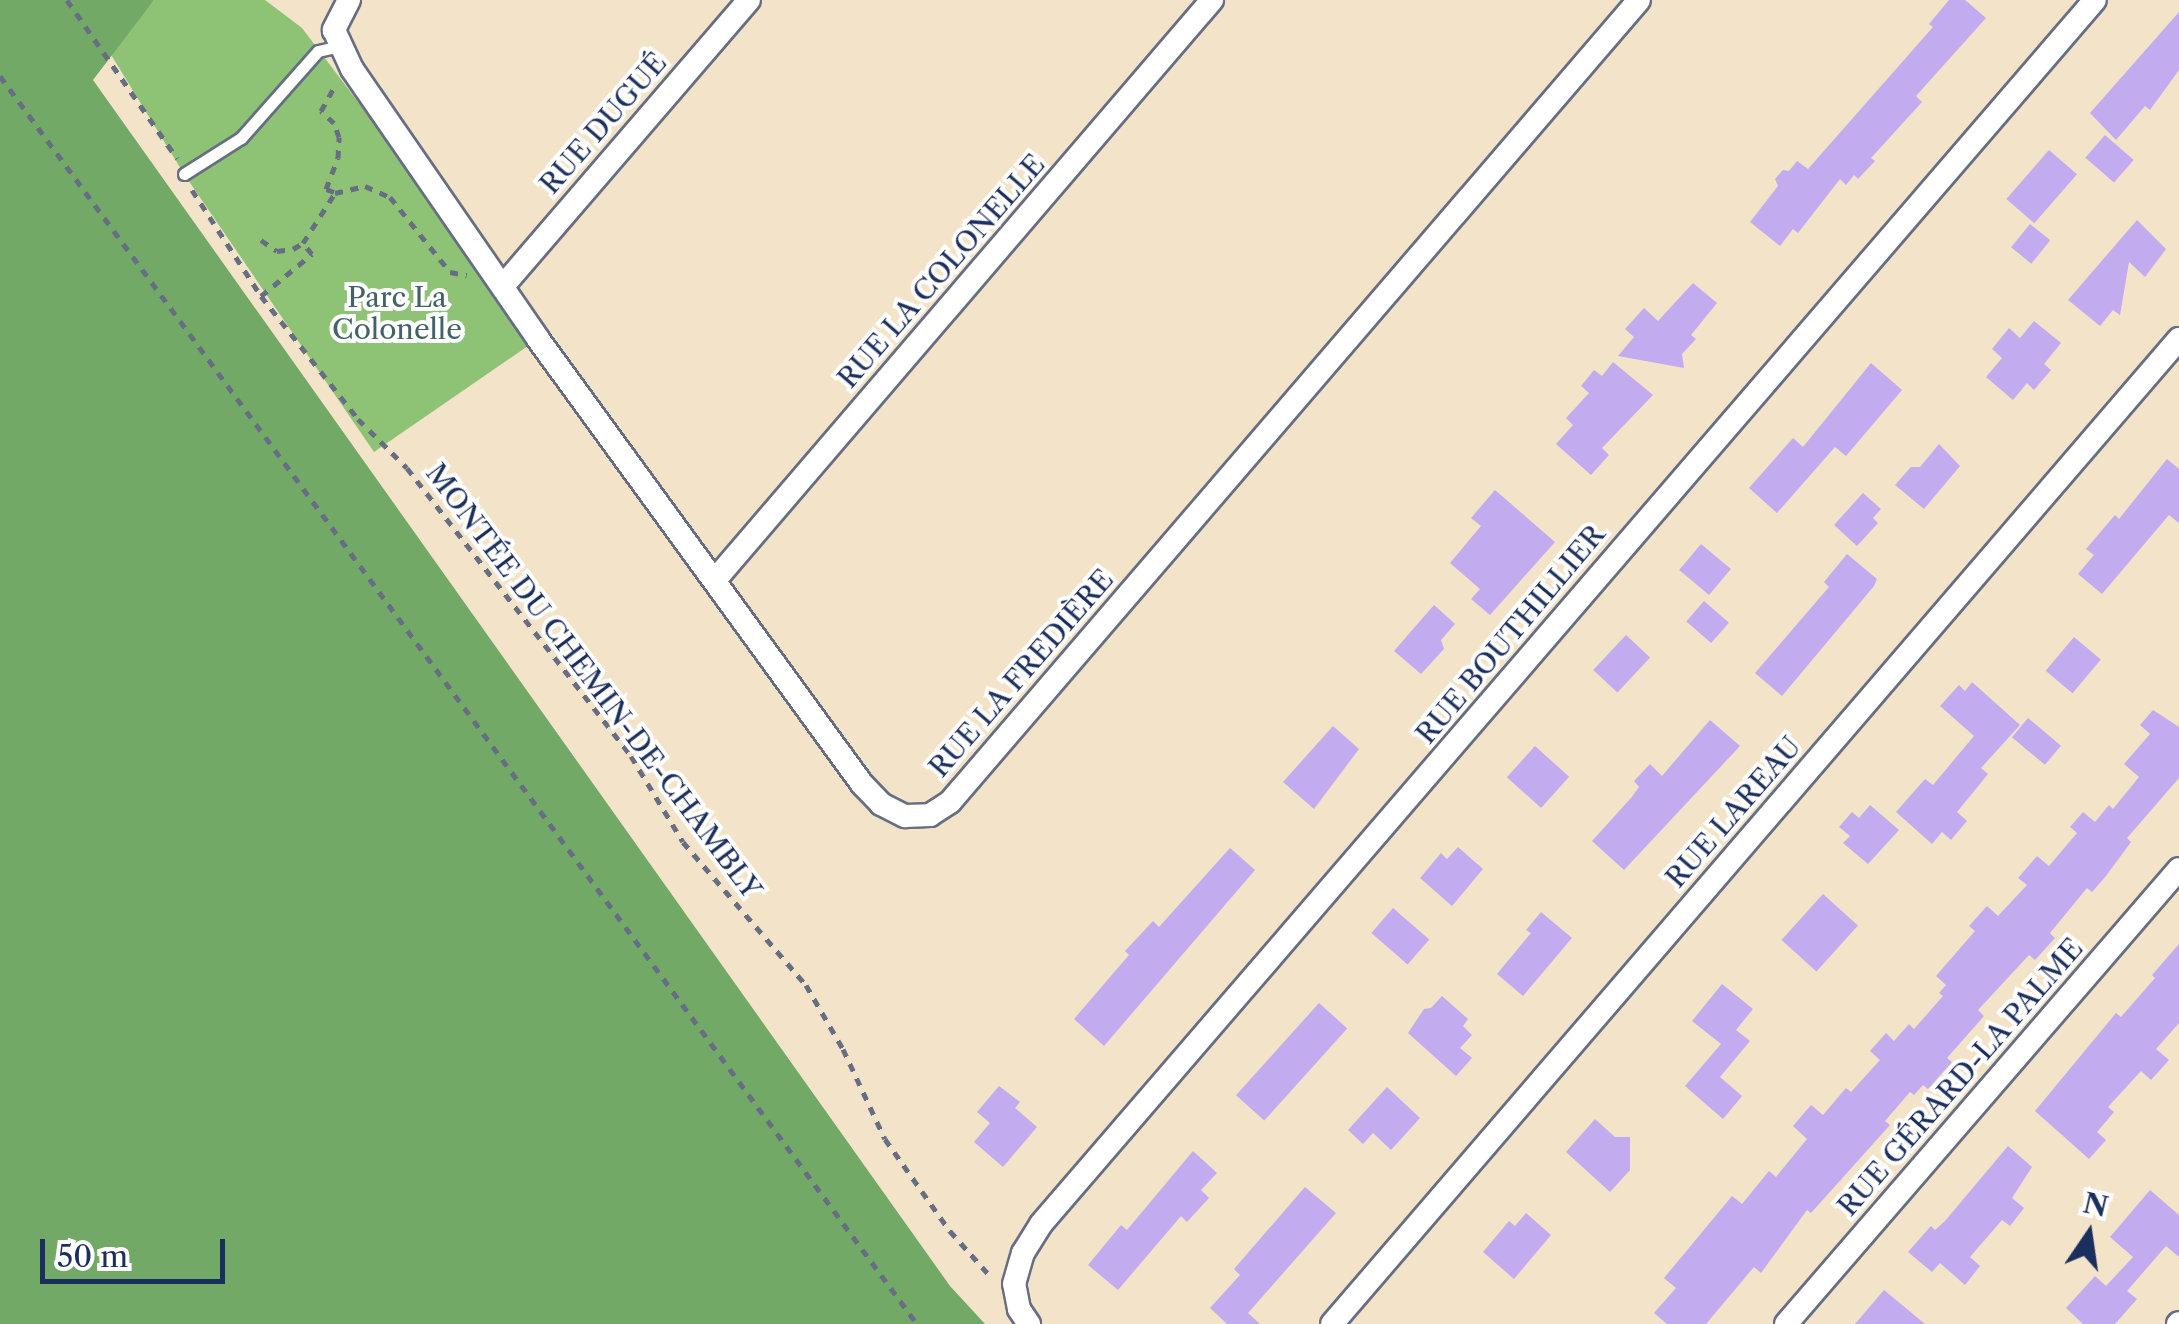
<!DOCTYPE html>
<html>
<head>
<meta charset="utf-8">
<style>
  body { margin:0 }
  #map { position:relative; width:2179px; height:1324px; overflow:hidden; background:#f3e3c8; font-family:"Libre Caslon Text",serif }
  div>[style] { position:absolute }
  .green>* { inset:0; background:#8ec375 }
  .forest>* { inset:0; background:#72a966 }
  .building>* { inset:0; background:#c3abef; transform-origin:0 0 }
  .path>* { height:5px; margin-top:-2.5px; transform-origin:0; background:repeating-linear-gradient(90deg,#676e83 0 8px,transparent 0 16px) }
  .roads { filter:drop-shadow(2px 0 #676e83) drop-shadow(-2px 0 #676e83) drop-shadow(0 2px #676e83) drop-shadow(0 -2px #676e83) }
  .lane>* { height:11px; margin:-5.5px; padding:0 5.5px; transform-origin:5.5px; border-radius:5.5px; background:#fff }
  .street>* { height:22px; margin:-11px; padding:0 11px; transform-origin:11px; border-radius:11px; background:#fff }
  span { translate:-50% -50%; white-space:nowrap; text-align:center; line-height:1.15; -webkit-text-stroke:8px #fff; paint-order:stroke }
  .street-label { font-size:28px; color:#1b2f5e }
  .park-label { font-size:28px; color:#436366 }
  .north { position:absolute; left:2039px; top:1184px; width:100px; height:100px; -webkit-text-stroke:8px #fff; paint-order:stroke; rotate:13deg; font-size:28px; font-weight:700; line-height:40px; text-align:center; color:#1b2f5e }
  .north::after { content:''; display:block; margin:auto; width:35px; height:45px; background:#1b2f5e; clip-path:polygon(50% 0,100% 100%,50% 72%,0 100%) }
  .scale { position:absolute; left:40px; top:1239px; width:185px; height:45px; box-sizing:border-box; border:5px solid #1b2f5e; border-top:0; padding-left:12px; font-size:30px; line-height:35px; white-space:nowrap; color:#1b2f5e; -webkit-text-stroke:8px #fff; paint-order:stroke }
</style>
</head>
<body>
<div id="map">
  <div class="green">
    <div style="clip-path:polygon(154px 0,265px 0,302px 28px,538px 339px,374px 452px,184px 174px,110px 53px)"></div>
  </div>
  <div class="forest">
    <div style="clip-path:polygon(0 0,154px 0,93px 80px,950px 1286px,985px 1324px,0 1324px)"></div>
  </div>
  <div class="building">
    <div style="clip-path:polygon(1949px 0,1965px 0,1986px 18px,1916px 96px,1922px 102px,1871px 158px,1875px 161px,1858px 179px,1854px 175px,1846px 185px,1840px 179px,1798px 233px,1793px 229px,1780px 246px,1750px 222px,1778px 186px,1775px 179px,1783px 170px,1789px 171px,1797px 161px,1808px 169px,1933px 27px,1929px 24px)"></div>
    <div style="clip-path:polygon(2179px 12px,2179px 70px,2150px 110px,2145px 106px,2116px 140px,2090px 113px)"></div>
    <div style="left:2105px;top:135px;width:38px;height:30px;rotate:41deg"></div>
    <div style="left:2049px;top:150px;width:37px;height:65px;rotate:41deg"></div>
    <div style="clip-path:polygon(2137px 220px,2166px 249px,2145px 277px,2129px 262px,2120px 315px,2113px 310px,2100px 326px,2068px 300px)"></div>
    <div style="left:2030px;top:224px;width:26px;height:30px;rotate:39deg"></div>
    <div style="clip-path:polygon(1693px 283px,1717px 303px,1691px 335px,1696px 339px,1682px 354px,1684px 368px,1618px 356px,1634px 337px,1625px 329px,1644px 308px,1658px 321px)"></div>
    <div style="clip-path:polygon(2034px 321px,2061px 343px,2044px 364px,2051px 370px,2034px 390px,2027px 383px,2013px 400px,1986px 377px,2002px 358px,1992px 349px,2009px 328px,2020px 338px)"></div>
    <div style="clip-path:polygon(1613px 362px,1653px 395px,1602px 448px,1609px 455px,1591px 475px,1556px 444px,1573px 425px,1566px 418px,1589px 393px,1581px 386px,1594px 370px,1602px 376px)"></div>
    <div style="clip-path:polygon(1871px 363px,1902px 390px,1846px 456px,1835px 447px,1777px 513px,1749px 488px,1793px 438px,1803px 447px)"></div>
    <div style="clip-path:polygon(1939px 444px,1960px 466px,1924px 509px,1895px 485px,1911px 467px,1920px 467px)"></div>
    <div style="clip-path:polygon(2167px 459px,2179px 469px,2179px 523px,2169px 515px,2102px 594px,2078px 574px,2094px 555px,2086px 549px,2115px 515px,2119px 519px)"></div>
    <div style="clip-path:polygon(1495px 490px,1555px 542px,1490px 615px,1471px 599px,1480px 589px,1450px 563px,1481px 526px,1471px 518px)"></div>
    <div style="clip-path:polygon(1863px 493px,1881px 509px,1873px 518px,1878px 523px,1857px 546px,1834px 525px)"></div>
    <div style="left:1701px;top:544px;width:39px;height:34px;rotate:40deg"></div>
    <div style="clip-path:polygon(1847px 554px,1877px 579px,1874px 586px,1782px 696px,1755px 673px,1829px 587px,1824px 582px)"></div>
    <div style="left:1704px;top:601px;width:33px;height:27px;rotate:41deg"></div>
    <div style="clip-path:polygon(1434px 605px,1455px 624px,1441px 640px,1444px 649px,1421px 674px,1394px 651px)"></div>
    <div style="left:1626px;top:635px;width:33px;height:48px;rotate:43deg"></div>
    <div style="left:2074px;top:637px;width:35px;height:44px;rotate:40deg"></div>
    <div style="clip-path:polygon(1972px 682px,2020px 725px,1981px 768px,1988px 774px,1957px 812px,1967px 821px,1951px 840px,1942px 832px,1932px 844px,1896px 812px,1925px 779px,1933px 785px,1974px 736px,1940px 706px,1959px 685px,1965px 691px)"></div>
    <div style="clip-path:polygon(2153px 710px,2179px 727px,2179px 778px,2127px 838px,2131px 842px,2106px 876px,2092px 892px,2087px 888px,2050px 933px,2055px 938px,2035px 960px,2029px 955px,1978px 1010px,1984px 1016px,1947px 1058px,1952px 1062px,1928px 1089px,1923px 1085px,1914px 1095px,1910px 1092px,1885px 1121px,1890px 1125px,1811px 1213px,1807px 1210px,1761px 1273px,1754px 1267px,1706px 1324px,1667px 1324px,1654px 1313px,1676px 1288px,1664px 1278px,1732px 1196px,1742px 1204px,1769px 1171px,1776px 1177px,1807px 1139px,1793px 1126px,1811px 1105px,1823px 1115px,1846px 1088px,1851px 1092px,1880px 1060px,1870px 1051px,1886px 1033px,1894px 1041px,1909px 1024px,1914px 1029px,1943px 996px,1939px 993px,1946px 985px,1936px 976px,1975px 931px,1969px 926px,1987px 906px,1998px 916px,2027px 885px,2018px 878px,2037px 856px,2049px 866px,2077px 833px,2070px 827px,2083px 812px,2095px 822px,2109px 805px,2113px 809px,2139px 777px,2124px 764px,2150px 734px,2140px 725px)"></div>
    <div style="left:2028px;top:718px;width:43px;height:25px;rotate:40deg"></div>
    <div style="clip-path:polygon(1710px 720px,1740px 746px,1624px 870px,1592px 841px,1631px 798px,1639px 787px,1634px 781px,1650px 764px,1662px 776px)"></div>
    <div style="clip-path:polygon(1333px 726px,1359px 749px,1314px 809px,1283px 782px)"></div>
    <div style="left:1535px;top:746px;width:46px;height:42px;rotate:42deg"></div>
    <div style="clip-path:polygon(1870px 805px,1899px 830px,1868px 864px,1843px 843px,1850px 836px,1839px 827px,1852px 812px,1859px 818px)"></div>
    <div style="clip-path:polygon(1458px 847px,1483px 869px,1452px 906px,1420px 878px,1441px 853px,1447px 859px)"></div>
    <div style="clip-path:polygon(1230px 848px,1255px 870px,1104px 1046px,1074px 1019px,1129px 955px,1125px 951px,1153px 921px,1159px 927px)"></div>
    <div style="left:1823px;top:894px;width:47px;height:62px;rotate:42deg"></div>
    <div style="left:1393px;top:908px;width:48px;height:33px;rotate:41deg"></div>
    <div style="clip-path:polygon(1541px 912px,1572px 938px,1523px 996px,1497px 974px,1531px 933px,1526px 930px)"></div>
    <div style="clip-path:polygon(2179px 944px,2179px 1023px,2156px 1049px,2169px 1060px,2151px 1080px,2141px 1071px,2108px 1107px,2114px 1112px,2097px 1132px,2106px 1140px,2089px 1159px,2035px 1111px,2116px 1013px,2121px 1017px,2155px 978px,2152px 975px)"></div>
    <div style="clip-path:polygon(1722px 984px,1753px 1009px,1736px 1030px,1750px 1041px,1720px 1077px,1742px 1096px,1723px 1119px,1685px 1086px,1721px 1044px,1692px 1021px)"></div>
    <div style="clip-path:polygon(1442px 996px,1468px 1019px,1463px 1026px,1472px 1035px,1460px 1048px,1472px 1058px,1456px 1076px,1408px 1033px,1424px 1009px,1431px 1008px)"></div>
    <div style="left:1319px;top:1003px;width:38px;height:124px;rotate:42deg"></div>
    <div style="clip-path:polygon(999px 1086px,1020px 1102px,1015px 1108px,1037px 1127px,1003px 1167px,974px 1142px,990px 1123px,977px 1112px)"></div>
    <div style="clip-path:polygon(1387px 1087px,1420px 1118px,1391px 1150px,1373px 1133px,1363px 1144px,1348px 1130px)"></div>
    <div style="clip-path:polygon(1595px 1119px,1615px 1137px,1630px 1137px,1630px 1170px,1610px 1192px,1566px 1152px)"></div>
    <div style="clip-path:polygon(2008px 1146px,2032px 1167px,2012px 1198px,2024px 1208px,2010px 1226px,2002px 1220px,1970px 1257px,1980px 1266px,1965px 1285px,1940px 1263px,1932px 1272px,1908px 1252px,1931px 1226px,1935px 1230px,1945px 1221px)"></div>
    <div style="clip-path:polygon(1193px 1151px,1217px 1173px,1201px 1190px,1209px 1198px,1187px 1222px,1181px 1216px,1118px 1290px,1088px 1265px,1121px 1225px,1127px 1230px)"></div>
    <div style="clip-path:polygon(1305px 1187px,1336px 1213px,1248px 1313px,1260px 1324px,1227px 1324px,1210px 1308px,1240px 1275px,1234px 1269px)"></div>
    <div style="clip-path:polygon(2150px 1190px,2179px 1215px,2179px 1257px,2166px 1246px,2127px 1291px,2137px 1299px,2115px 1324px,2083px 1324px,2066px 1308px,2095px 1276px,2106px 1286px,2133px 1257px,2110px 1237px)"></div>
    <div style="clip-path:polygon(1526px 1213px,1551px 1235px,1514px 1279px,1483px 1252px,1509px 1221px,1515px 1226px)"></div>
    <div style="clip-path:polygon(1884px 1290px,1925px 1324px,1855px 1324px)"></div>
  </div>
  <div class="path">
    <div style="left:67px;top:0;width:193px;rotate:55.2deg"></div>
    <div style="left:0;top:76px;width:1549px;rotate:53.69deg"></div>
    <div style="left:192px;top:190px;width:126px;rotate:56.9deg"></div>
    <div style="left:261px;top:296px;width:157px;rotate:51.7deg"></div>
    <div style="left:358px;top:419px;width:69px;rotate:45deg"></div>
    <div style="left:407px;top:468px;width:365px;rotate:52.1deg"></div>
    <div style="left:631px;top:756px;width:100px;rotate:58.8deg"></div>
    <div style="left:683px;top:842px;width:189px;rotate:49.3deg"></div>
    <div style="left:806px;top:985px;width:74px;rotate:60deg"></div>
    <div style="left:843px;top:1049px;width:99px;rotate:65deg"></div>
    <div style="left:885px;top:1139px;width:113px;rotate:54.8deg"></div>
    <div style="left:950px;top:1231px;width:62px;rotate:48.3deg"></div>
    <div style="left:334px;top:192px;width:9px;rotate:-159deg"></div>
    <div style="left:326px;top:189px;width:33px;rotate:-69deg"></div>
    <div style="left:338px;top:158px;width:21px;rotate:-87deg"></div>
    <div style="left:339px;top:137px;width:15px;rotate:-110deg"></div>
    <div style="left:334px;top:123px;width:18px;rotate:-137deg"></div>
    <div style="left:321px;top:111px;width:29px;rotate:-61deg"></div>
    <div style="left:261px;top:240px;width:19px;rotate:35deg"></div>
    <div style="left:277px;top:251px;width:16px;rotate:-7deg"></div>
    <div style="left:293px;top:249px;width:12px;rotate:-31deg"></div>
    <div style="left:303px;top:243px;width:59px;rotate:-57.4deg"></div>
    <div style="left:335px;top:193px;width:31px;rotate:-13deg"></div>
    <div style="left:365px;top:186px;width:27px;rotate:24deg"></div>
    <div style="left:390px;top:197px;width:96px;rotate:51.3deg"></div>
    <div style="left:450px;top:272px;width:17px;rotate:10deg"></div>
    <div style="left:261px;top:296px;width:66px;rotate:-39.5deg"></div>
    <div style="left:312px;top:254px;width:14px;rotate:-129deg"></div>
  </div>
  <div class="roads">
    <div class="lane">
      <div style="left:184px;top:174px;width:67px;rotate:-32.3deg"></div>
      <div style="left:241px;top:138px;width:116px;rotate:-48.5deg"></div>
      <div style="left:318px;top:51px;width:22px;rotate:-13deg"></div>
    </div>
    <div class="street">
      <div style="left:349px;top:0;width:34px;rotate:117deg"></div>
      <div style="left:334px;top:30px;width:43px;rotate:65.2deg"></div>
      <div style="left:352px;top:69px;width:328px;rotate:55.4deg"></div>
      <div style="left:538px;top:339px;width:550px;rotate:53.94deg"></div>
      <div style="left:862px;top:784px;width:28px;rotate:46deg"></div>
      <div style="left:881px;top:804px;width:27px;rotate:27deg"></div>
      <div style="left:905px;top:816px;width:25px;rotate:-2deg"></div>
      <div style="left:930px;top:815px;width:24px;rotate:-33deg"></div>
      <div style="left:950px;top:802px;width:1057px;rotate:-49.33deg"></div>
      <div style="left:503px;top:286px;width:377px;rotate:-49.3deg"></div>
      <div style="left:715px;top:580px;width:764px;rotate:-49.41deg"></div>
      <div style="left:1029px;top:1324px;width:18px;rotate:-124deg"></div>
      <div style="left:1019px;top:1309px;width:25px;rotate:-101deg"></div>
      <div style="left:1014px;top:1284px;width:32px;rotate:-74deg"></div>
      <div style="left:1023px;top:1253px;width:34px;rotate:-58deg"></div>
      <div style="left:1041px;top:1224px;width:1615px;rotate:-49.27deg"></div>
      <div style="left:1332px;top:1324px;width:1299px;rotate:-49.31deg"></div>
      <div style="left:1786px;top:1324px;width:601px;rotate:-49.18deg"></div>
      <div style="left:2178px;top:1324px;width:1px;rotate:-45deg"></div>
    </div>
  </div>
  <div class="street-label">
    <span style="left:603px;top:123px;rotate:-49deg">RUE DUGUÉ</span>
    <span style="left:941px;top:271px;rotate:-49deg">RUE LA COLONELLE</span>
    <span style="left:1510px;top:634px;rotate:-50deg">RUE BOUTHILLIER</span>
    <span style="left:1021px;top:673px;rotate:-49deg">RUE LA FREDIÈRE</span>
    <span style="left:594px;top:681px;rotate:53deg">MONTÉE DU CHEMIN-DE-CHAMBLY</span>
    <span style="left:1733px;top:812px;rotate:-49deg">RUE LAREAU</span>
    <span style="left:1960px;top:1077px;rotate:-49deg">RUE GÉRARD-LA PALME</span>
  </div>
  <div class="park-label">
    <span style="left:397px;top:313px">Parc La<br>Colonelle</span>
  </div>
  <div class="north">N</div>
  <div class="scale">50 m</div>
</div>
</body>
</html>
